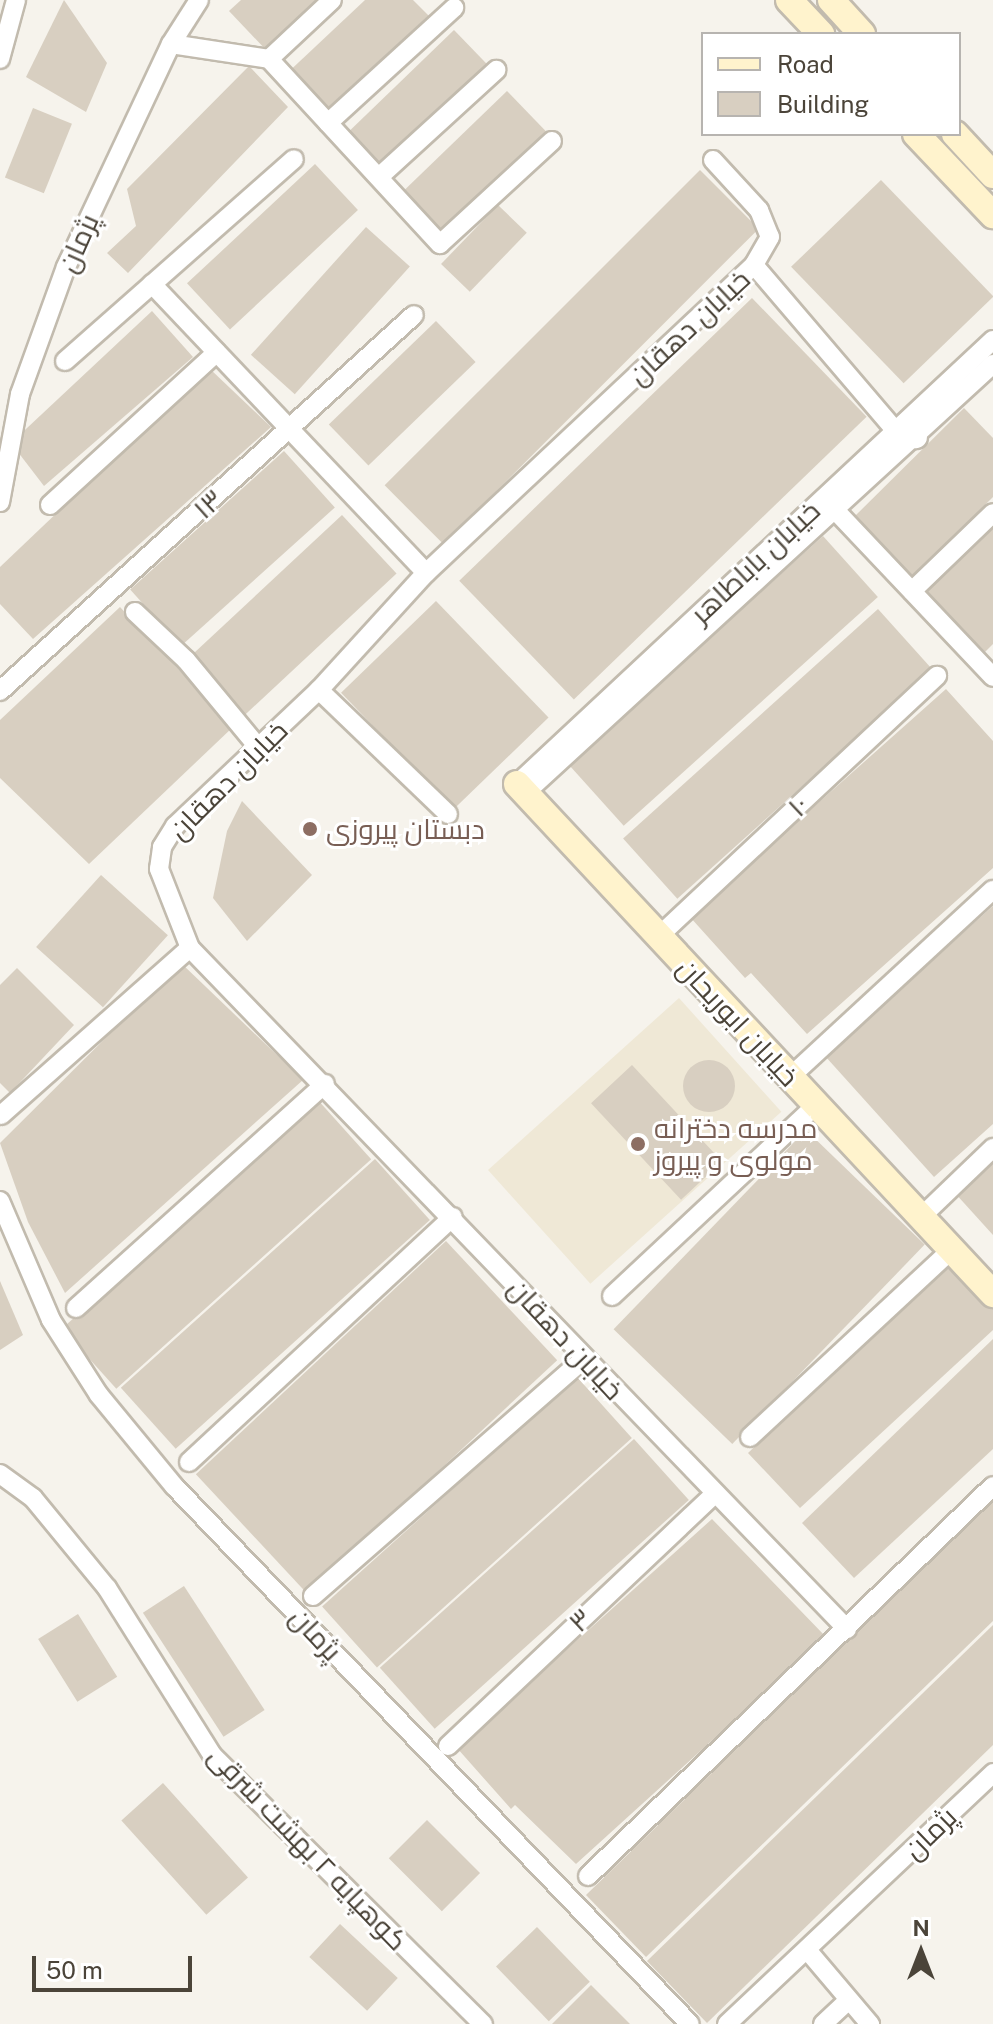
<!DOCTYPE html>
<html>
<head>
<meta charset="utf-8">
<style>
  body { margin:0 }
  #map { position:relative; width:993px; height:2024px; overflow:hidden; background:#f6f3ec; font-family:"Public Sans",Cairo,sans-serif }
  div>[style] { position:absolute }
  .education>* { inset:0; background:#efe8d6; transform-origin:0 0 }
  .building>* { inset:0; background:#d8cfc1; transform-origin:0 0 }
  .round { border-radius:50% }
  .roads { filter:drop-shadow(2px 0 #c2bbae) drop-shadow(-2px 0 #c2bbae) drop-shadow(0 2px #c2bbae) drop-shadow(0 -2px #c2bbae) }
  .minor>* { height:18px; margin:-9px; padding:0 9px; transform-origin:9px; border-radius:9px; background:#fff }
  .tertiary>* { height:22px; margin:-11px; padding:0 11px; transform-origin:11px; border-radius:11px; background:#fff }
  .secondary>* { height:26px; margin:-13px; padding:0 13px; transform-origin:13px; border-radius:13px; background:#fff3cd }
  .dots>* { width:22px; height:22px; translate:-50% -50%; box-sizing:border-box; border:4px solid #fff; border-radius:50% }
  span { translate:-50% -50%; white-space:nowrap; text-align:center; line-height:1.15; -webkit-text-stroke:6px #fff; paint-order:stroke }
  .street-label { font-size:28px; color:#4b4439 }
  .education-label { font-size:28px; color:#785e54 }
  .left { translate:0 -50%; text-align:left }
  .legend { position:absolute; left:701px; top:32px; width:260px; height:104px; box-sizing:border-box; background:#fff; border:2px solid #b7b4b0; margin:0; padding:10px 14px; list-style:none; font-size:24px; color:#4b4439 }
  .legend li { display:flex; align-items:center; gap:16px; height:40px }
  .legend b { width:40px; border:2px solid #b7b4b0 }
  .north { position:absolute; left:881px; top:1912px; width:80px; height:80px; -webkit-text-stroke:6px #fff; paint-order:stroke; rotate:0deg; font-size:22px; font-weight:700; line-height:32px; text-align:center; color:#4b4439 }
  .north::after { content:''; display:block; margin:auto; width:28px; height:36px; background:#4b4439; clip-path:polygon(50% 0,100% 100%,50% 72%,0 100%) }
  .scale { position:absolute; left:32px; top:1956px; width:160px; height:36px; box-sizing:border-box; border:4px solid #4b4439; border-top:0; padding-left:10px; font-size:24px; line-height:28px; white-space:nowrap; color:#4b4439; -webkit-text-stroke:6px #fff; paint-order:stroke }
</style>
</head>
<body>
<div id="map">
  <div class="education">
    <div style="left:679px;top:998px;width:153px;height:257px;rotate:48deg"></div>
  </div>
  <div class="building">
    <div style="clip-path:polygon(64px 0,107px 63px,86px 112px,26px 77px)"></div>
    <div style="clip-path:polygon(241px 0,324px 0,268px 52px,229px 11px)"></div>
    <div style="clip-path:polygon(365px 0,413px 0,430px 17px,321px 119px,282px 78px)"></div>
    <div style="left:454px;top:30px;width:57px;height:149px;rotate:46deg"></div>
    <div style="clip-path:polygon(249px 66px,288px 107px,128px 273px,107px 253px,136px 226px,127px 189px)"></div>
    <div style="left:507px;top:91px;width:57px;height:149px;rotate:46deg"></div>
    <div style="left:33px;top:108px;width:42px;height:75px;rotate:22deg"></div>
    <div style="left:315px;top:164px;width:63px;height:175px;rotate:47deg"></div>
    <div style="left:700px;top:170px;width:83px;height:446px;rotate:45deg"></div>
    <div style="left:881px;top:180px;width:162px;height:125px;rotate:46deg"></div>
    <div style="left:498px;top:205px;width:40px;height:82px;rotate:44deg"></div>
    <div style="left:366px;top:227px;width:59px;height:172px;rotate:42deg"></div>
    <div style="left:752px;top:298px;width:165px;height:407px;rotate:46deg"></div>
    <div style="clip-path:polygon(152px 311px,193px 357px,44px 486px,11px 443px)"></div>
    <div style="left:436px;top:321px;width:57px;height:149px;rotate:46deg"></div>
    <div style="clip-path:polygon(209px 368px,271px 427px,33px 639px,0 604px,0 567px)"></div>
    <div style="clip-path:polygon(964px 408px,993px 438px,993px 497px,913px 576px,854px 517px)"></div>
    <div style="left:284px;top:451px;width:76px;height:207px;rotate:48deg"></div>
    <div style="left:342px;top:515px;width:80px;height:213px;rotate:47deg"></div>
    <div style="clip-path:polygon(993px 527px,993px 644px,982px 655px,923px 596px)"></div>
    <div style="left:823px;top:536px;width:82px;height:342px;rotate:48deg"></div>
    <div style="left:436px;top:601px;width:162px;height:132px;rotate:46deg"></div>
    <div style="clip-path:polygon(120px 607px,233px 727px,89px 864px,0 778px,0 720px)"></div>
    <div style="left:878px;top:609px;width:81px;height:343px;rotate:48deg"></div>
    <div style="clip-path:polygon(946px 689px,993px 741px,993px 868px,807px 1034px,751px 973px,745px 978px,690px 917px)"></div>
    <div style="clip-path:polygon(242px 801px,312px 875px,247px 941px,213px 898px,227px 831px)"></div>
    <div style="left:101px;top:875px;width:90px;height:97px;rotate:42deg"></div>
    <div style="clip-path:polygon(993px 906px,993px 1124px,934px 1177px,825px 1056px)"></div>
    <div style="clip-path:polygon(181px 963px,303px 1080px,65px 1293px,28px 1222px,0 1143px)"></div>
    <div style="clip-path:polygon(17px 968px,74px 1025px,10px 1093px,0 1083px,0 985px)"></div>
    <div class="round" style="left:683px;top:1060px;width:52px;height:52px"></div>
    <div style="left:632px;top:1065px;width:132px;height:56px;rotate:47deg"></div>
    <div style="left:317px;top:1099px;width:81px;height:343px;rotate:48deg"></div>
    <div style="left:806px;top:1130px;width:165px;height:277px;rotate:44deg"></div>
    <div style="clip-path:polygon(993px 1158px,993px 1235px,954px 1192px)"></div>
    <div style="left:375px;top:1159px;width:82px;height:342px;rotate:48deg"></div>
    <div style="left:446px;top:1241px;width:163px;height:342px;rotate:47deg"></div>
    <div style="clip-path:polygon(948px 1261px,993px 1303px,993px 1330px,800px 1508px,748px 1453px)"></div>
    <div style="clip-path:polygon(0 1281px,23px 1335px,0 1350px)"></div>
    <div style="clip-path:polygon(993px 1339px,993px 1449px,854px 1578px,802px 1523px)"></div>
    <div style="left:577px;top:1377px;width:82px;height:343px;rotate:48deg"></div>
    <div style="left:634px;top:1439px;width:82px;height:342px;rotate:48deg"></div>
    <div style="clip-path:polygon(993px 1500px,993px 1621px,646px 1957px,586px 1895px)"></div>
    <div style="clip-path:polygon(712px 1519px,826px 1637px,576px 1864px,515px 1805px,511px 1809px,457px 1748px)"></div>
    <div style="left:184px;top:1586px;width:148px;height:49px;rotate:57deg"></div>
    <div style="left:78px;top:1614px;width:74px;height:47px;rotate:58deg"></div>
    <div style="clip-path:polygon(993px 1625px,993px 1745px,707px 2023px,647px 1961px)"></div>
    <div style="left:163px;top:1783px;width:127px;height:56px;rotate:48deg"></div>
    <div style="left:427px;top:1820px;width:75px;height:54px;rotate:45deg"></div>
    <div style="left:340px;top:1924px;width:79px;height:45px;rotate:43deg"></div>
    <div style="left:537px;top:1927px;width:76px;height:57px;rotate:46deg"></div>
    <div style="clip-path:polygon(591px 1985px,630px 2024px,552px 2024px)"></div>
  </div>
  <div class="roads">
    <div class="minor">
      <div style="left:171px;top:44px;width:99px;rotate:8.7deg"></div>
      <div style="left:269px;top:59px;width:86px;rotate:-43.1deg"></div>
      <div style="left:0;top:59px;width:61px;rotate:-74.8deg"></div>
      <div style="left:269px;top:59px;width:252px;rotate:47.3deg"></div>
      <div style="left:440px;top:244px;width:152px;rotate:-42.6deg"></div>
      <div style="left:328px;top:123px;width:171px;rotate:-42.4deg"></div>
      <div style="left:713px;top:160px;width:68px;rotate:47.4deg"></div>
      <div style="left:759px;top:210px;width:29px;rotate:68deg"></div>
      <div style="left:770px;top:237px;width:32px;rotate:120deg"></div>
      <div style="left:379px;top:177px;width:159px;rotate:-42.4deg"></div>
      <div style="left:152px;top:284px;width:398px;rotate:46.5deg"></div>
      <div style="left:65px;top:361px;width:305px;rotate:-41.4deg"></div>
      <div style="left:0;top:502px;width:110px;rotate:-79.5deg"></div>
      <div style="left:20px;top:394px;width:135px;rotate:-70.1deg"></div>
      <div style="left:66px;top:267px;width:246px;rotate:-64.8deg"></div>
      <div style="left:171px;top:44px;width:52px;rotate:-57.5deg"></div>
      <div style="left:50px;top:505px;width:226px;rotate:-42.5deg"></div>
      <div style="left:836px;top:511px;width:228px;rotate:46.6deg"></div>
      <div style="left:912px;top:591px;width:112px;rotate:-43.9deg"></div>
      <div style="left:135px;top:612px;width:70px;rotate:43.3deg"></div>
      <div style="left:186px;top:660px;width:113px;rotate:50.4deg"></div>
      <div style="left:319px;top:690px;width:179px;rotate:43.9deg"></div>
      <div style="left:0;top:691px;width:559px;rotate:-42.25deg"></div>
      <div style="left:517px;top:784px;width:651px;rotate:-43.01deg"></div>
      <div style="left:525px;top:793px;width:635px;rotate:-42.51deg"></div>
      <div style="left:659px;top:936px;width:381px;rotate:-43.1deg"></div>
      <div style="left:790px;top:1077px;width:276px;rotate:-42.7deg"></div>
      <div style="left:1px;top:1115px;width:252px;rotate:-41.5deg"></div>
      <div style="left:0;top:1201px;width:129px;rotate:66.8deg"></div>
      <div style="left:51px;top:1320px;width:89px;rotate:57.4deg"></div>
      <div style="left:99px;top:1395px;width:118px;rotate:50.5deg"></div>
      <div style="left:174px;top:1486px;width:745px;rotate:46.2deg"></div>
      <div style="left:921px;top:1217px;width:100px;rotate:-43.8deg"></div>
      <div style="left:612px;top:1296px;width:279px;rotate:-43.1deg"></div>
      <div style="left:76px;top:1308px;width:335px;rotate:-42deg"></div>
      <div style="left:750px;top:1437px;width:275px;rotate:-42.9deg"></div>
      <div style="left:189px;top:1462px;width:360px;rotate:-42.9deg"></div>
      <div style="left:0;top:1474px;width:41px;rotate:36deg"></div>
      <div style="left:33px;top:1498px;width:117px;rotate:50.6deg"></div>
      <div style="left:107px;top:1588px;width:197px;rotate:57.8deg"></div>
      <div style="left:212px;top:1755px;width:382px;rotate:44.8deg"></div>
      <div style="left:313px;top:1596px;width:360px;rotate:-41.2deg"></div>
      <div style="left:847px;top:1629px;width:946px;rotate:-133.97deg"></div>
      <div style="left:190px;top:948px;width:85px;rotate:-111.4deg"></div>
      <div style="left:159px;top:869px;width:22px;rotate:-82deg"></div>
      <div style="left:162px;top:847px;width:25px;rotate:-58deg"></div>
      <div style="left:175px;top:826px;width:198px;rotate:-43.4deg"></div>
      <div style="left:319px;top:690px;width:159px;rotate:-47.6deg"></div>
      <div style="left:426px;top:573px;width:450px;rotate:-43.2deg"></div>
      <div style="left:754px;top:265px;width:218px;rotate:49.5deg"></div>
      <div style="left:448px;top:1746px;width:365px;rotate:-43.4deg"></div>
      <div style="left:588px;top:1876px;width:562px;rotate:-43.92deg"></div>
      <div style="left:808px;top:1951px;width:96px;rotate:49.7deg"></div>
      <div style="left:727px;top:2024px;width:366px;rotate:-43.3deg"></div>
      <div style="left:823px;top:2024px;width:35px;rotate:-43deg"></div>
    </div>
    <div class="tertiary">
      <div style="left:896px;top:431px;width:21px;rotate:17deg"></div>
    </div>
    <div class="secondary">
      <div style="left:789px;top:0;width:47px;rotate:46.7deg"></div>
      <div style="left:831px;top:0;width:46px;rotate:47.6deg"></div>
      <div style="left:916px;top:134px;width:112px;rotate:46.5deg"></div>
      <div style="left:955px;top:134px;width:56px;rotate:47.2deg"></div>
      <div style="left:517px;top:784px;width:698px;rotate:46.97deg"></div>
    </div>
  </div>
  <div class="dots">
    <div style="left:310px;top:829px;background:#8d6e63"></div>
    <div style="left:638px;top:1144px;background:#8d6e63"></div>
  </div>
  <div class="street-label">
    <span style="left:78px;top:243px;rotate:-66deg">پژمان</span>
    <span style="left:689px;top:327px;rotate:-43deg">خیابان دهقان</span>
    <span style="left:208px;top:504px;rotate:-42deg">۱۳</span>
    <span style="left:755px;top:562px;rotate:-43deg">خیابان باباطاهر</span>
    <span style="left:228px;top:780px;rotate:-45deg">خیابان دهقان</span>
    <span style="left:798px;top:806px;rotate:-43deg">۱۰</span>
    <span style="left:738px;top:1022px;rotate:47deg">خیابان ابوریحان</span>
    <span style="left:566px;top:1339px;rotate:47deg">خیابان دهقان</span>
    <span style="left:580px;top:1620px;rotate:-43deg">۳</span>
    <span style="left:316px;top:1634px;rotate:47deg">پژمان</span>
    <span style="left:930px;top:1833px;rotate:-44deg">پژمان</span>
    <span style="left:308px;top:1848px;rotate:46deg">کوهپایه ۲ بهشت شرقی</span>
  </div>
  <div class="education-label">
    <span class="left" style="left:326px;top:829px">دبستان پیروزی</span>
    <span class="left" style="left:654px;top:1144px">مدرسه دخترانه<br>مولوی و پیروز</span>
  </div>
  <ul class="legend">
  <li><b style="height:10px;background:#fff3cd"></b>Road</li>
  <li><b style="height:22px;background:#d8cfc1"></b>Building</li>
  </ul>
  <div class="north">N</div>
  <div class="scale">50 m</div>
</div>
</body>
</html>
